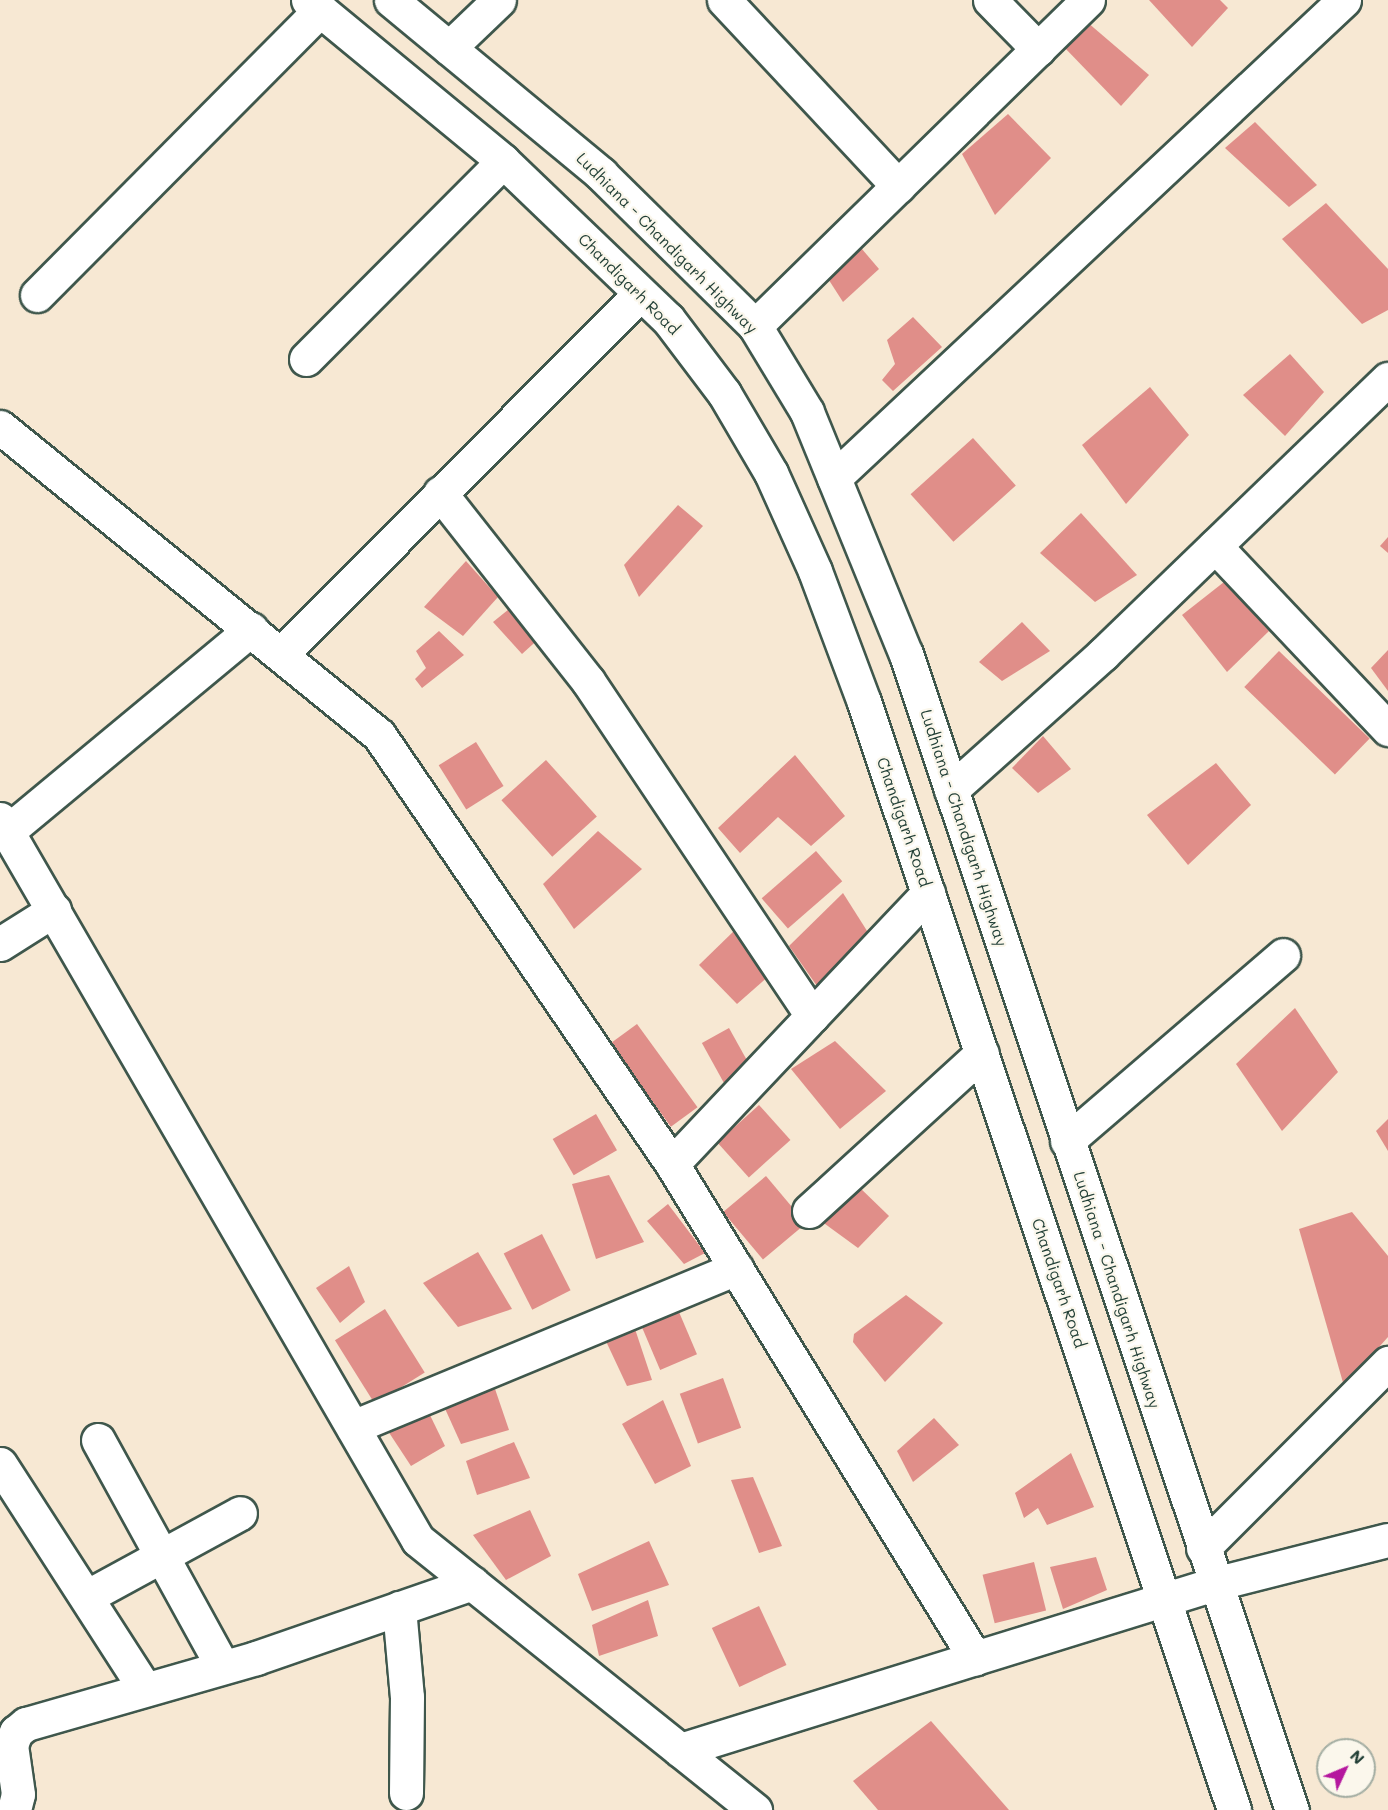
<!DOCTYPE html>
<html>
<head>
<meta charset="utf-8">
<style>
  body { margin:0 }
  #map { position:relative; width:1388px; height:1810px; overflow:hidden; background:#f7e8d3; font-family:Mali,sans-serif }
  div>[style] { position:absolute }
  .building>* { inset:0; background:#e08e89; transform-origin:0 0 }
  .roads { filter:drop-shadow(2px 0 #3f574c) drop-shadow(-2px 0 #3f574c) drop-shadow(0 2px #3f574c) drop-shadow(0 -2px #3f574c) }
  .minor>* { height:33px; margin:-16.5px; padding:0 16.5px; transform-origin:16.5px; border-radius:16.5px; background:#fff }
  .major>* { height:33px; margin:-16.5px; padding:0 16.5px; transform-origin:16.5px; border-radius:16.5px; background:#fff }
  span { translate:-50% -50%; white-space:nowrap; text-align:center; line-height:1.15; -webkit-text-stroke:4.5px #fbf7ec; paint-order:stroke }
  .street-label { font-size:16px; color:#1f3d34 }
  .north { position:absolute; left:1316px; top:1738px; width:60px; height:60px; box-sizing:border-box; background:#fbf7ec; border:2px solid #a3ada2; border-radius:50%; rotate:46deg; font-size:16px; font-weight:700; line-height:24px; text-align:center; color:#1f3d34 }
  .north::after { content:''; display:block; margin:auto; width:21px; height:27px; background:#b5179e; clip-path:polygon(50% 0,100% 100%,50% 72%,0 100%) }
</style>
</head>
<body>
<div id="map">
  <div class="building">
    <div style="clip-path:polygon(1149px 0,1220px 0,1228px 8px,1192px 47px)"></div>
    <div style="clip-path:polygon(1087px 22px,1149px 75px,1121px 106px,1063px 46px)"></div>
    <div style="clip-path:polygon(1008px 114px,1051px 158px,995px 215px,962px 154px)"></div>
    <div style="clip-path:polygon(1255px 122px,1317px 185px,1289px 207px,1225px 148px)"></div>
    <div style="clip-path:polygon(1326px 203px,1388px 269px,1388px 310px,1362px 324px,1282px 239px)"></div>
    <div style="clip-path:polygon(856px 242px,879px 269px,843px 302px,825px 274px)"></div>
    <div style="clip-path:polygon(913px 317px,942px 347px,893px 391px,882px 380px,895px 364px,887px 340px)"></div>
    <div style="clip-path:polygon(1290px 354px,1324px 392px,1285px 436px,1243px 395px)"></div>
    <div style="clip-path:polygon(1150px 387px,1189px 435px,1126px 504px,1082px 445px)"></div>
    <div style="left:973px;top:438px;width:64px;height:84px;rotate:48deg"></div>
    <div style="clip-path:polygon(678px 505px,703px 526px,639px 597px,624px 565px)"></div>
    <div style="clip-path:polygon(1081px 513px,1137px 575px,1095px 602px,1040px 553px)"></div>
    <div style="clip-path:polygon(1388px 537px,1388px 553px,1380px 546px)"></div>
    <div style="clip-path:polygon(466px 561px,498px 597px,463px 636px,424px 607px)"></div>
    <div style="clip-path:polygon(1224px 582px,1269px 631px,1227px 672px,1182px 615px)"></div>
    <div style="clip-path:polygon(519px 601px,543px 635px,522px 654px,493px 622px)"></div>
    <div style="clip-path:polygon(1022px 622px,1050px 651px,1002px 681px,979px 662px)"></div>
    <div style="clip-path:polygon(439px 631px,464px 655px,422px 688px,415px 679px,426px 668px,416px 651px)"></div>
    <div style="clip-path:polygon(1388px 650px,1388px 691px,1371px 668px)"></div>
    <div style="left:1279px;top:651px;width:126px;height:50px;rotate:44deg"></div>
    <div style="clip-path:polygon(1043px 736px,1071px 769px,1038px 793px,1012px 768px)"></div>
    <div style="left:476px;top:742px;width:52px;height:44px;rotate:58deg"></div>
    <div style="clip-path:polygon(795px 755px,845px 816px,811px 846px,778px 817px,740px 853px,718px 828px)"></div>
    <div style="left:546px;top:760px;width:76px;height:60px;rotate:48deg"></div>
    <div style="clip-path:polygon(1216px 763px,1251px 805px,1188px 865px,1147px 815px)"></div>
    <div style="clip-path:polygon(598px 831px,642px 869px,574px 929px,543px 884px)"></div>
    <div style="left:816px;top:851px;width:40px;height:72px;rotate:49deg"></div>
    <div style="clip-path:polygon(843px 893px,869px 934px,817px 986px,789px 946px)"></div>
    <div style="clip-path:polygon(737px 928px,771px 974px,737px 1004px,699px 965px)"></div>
    <div style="clip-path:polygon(1295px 1008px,1338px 1072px,1282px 1131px,1236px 1064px)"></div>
    <div style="left:637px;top:1024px;width:103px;height:33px;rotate:54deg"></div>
    <div style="left:729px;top:1028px;width:45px;height:31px;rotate:61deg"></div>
    <div style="clip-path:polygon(835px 1041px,886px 1091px,840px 1129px,791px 1069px)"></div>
    <div style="left:759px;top:1105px;width:47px;height:56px;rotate:48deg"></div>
    <div style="left:596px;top:1114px;width:42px;height:50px;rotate:60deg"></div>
    <div style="clip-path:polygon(1388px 1119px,1388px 1151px,1376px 1131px)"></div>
    <div style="clip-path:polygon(609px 1175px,644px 1242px,596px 1259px,572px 1184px)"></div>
    <div style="left:766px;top:1176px;width:62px;height:56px;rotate:50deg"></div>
    <div style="clip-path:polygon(855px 1183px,889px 1216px,858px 1248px,821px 1221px)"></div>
    <div style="clip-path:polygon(668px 1204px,705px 1253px,684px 1264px,647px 1221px)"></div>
    <div style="clip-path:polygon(1352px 1212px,1388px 1256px,1388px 1337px,1344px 1386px,1299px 1229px)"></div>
    <div style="left:542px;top:1234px;width:63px;height:43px;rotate:63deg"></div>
    <div style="clip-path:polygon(478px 1252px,512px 1309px,458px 1327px,423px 1283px)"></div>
    <div style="clip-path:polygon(349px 1266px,365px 1302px,340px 1323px,316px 1288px)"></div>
    <div style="clip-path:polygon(906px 1295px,943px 1323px,885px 1382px,853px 1342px,854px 1334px)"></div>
    <div style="left:385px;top:1309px;width:75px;height:59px;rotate:58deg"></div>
    <div style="left:679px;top:1312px;width:46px;height:40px;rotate:67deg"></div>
    <div style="clip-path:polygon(634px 1326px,652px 1380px,627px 1386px,604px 1337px)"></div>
    <div style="left:723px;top:1378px;width:53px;height:46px;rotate:70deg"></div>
    <div style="clip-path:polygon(493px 1383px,509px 1430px,461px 1444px,442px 1402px)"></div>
    <div style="clip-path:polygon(663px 1400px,691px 1466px,655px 1484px,622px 1424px)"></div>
    <div style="clip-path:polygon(428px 1411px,445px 1446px,411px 1466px,386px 1428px)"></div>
    <div style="clip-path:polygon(934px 1418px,959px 1445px,913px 1482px,897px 1451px)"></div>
    <div style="clip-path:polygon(514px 1442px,530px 1478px,477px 1495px,466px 1461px)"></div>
    <div style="clip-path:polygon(1071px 1453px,1094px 1507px,1047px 1525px,1038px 1508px,1024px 1518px,1015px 1493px)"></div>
    <div style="clip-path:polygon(753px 1477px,782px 1546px,759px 1553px,731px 1480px)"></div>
    <div style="clip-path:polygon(530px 1510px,551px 1556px,506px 1580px,473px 1535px)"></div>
    <div style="clip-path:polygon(649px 1541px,669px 1585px,592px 1611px,578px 1574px)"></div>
    <div style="clip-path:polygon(1096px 1557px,1107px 1590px,1063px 1609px,1050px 1567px)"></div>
    <div style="left:1034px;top:1562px;width:50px;height:53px;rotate:76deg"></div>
    <div style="clip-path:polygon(648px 1600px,658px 1636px,599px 1656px,592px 1625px)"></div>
    <div style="left:759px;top:1606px;width:65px;height:52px;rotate:65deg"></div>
    <div style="clip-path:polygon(931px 1721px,1009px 1810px,878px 1810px,853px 1781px)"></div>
  </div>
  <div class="roads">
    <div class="minor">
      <div style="left:724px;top:0;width:255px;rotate:46.9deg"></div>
      <div style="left:990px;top:0;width:69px;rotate:45.6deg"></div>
      <div style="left:449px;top:48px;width:69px;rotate:-43.8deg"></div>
      <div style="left:37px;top:295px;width:402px;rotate:-45.2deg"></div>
      <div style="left:755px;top:326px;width:466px;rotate:-44.4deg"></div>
      <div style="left:306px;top:359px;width:279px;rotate:-45.1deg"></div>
      <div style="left:0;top:427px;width:488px;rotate:39.1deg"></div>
      <div style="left:379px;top:735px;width:520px;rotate:55.67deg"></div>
      <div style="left:672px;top:1164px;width:580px;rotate:58.48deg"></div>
      <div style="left:975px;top:1658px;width:250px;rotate:-17.2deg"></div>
      <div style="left:1214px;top:1584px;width:179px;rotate:-14.2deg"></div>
      <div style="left:834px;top:478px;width:699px;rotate:-43.14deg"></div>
      <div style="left:440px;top:493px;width:239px;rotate:51.8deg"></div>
      <div style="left:588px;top:681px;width:403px;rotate:56.2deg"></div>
      <div style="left:1215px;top:546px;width:252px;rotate:46.6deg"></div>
      <div style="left:282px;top:653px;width:508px;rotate:-45.08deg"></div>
      <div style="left:951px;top:790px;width:204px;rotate:-41.8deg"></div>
      <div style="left:1103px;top:654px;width:396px;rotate:-44deg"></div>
      <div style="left:0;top:819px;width:833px;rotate:59.9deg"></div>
      <div style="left:418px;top:1540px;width:432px;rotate:38.7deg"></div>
      <div style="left:8px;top:831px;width:316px;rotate:-39.7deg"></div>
      <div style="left:0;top:944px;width:64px;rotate:-32.2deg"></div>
      <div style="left:1067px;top:1141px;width:285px;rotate:-40.7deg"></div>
      <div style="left:672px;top:1164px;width:373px;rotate:-46.6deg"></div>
      <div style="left:809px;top:1211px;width:234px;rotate:-42.4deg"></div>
      <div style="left:353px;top:1427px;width:415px;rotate:-22.5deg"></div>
      <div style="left:98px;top:1440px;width:259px;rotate:61.2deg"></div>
      <div style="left:0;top:1464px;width:268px;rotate:57.2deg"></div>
      <div style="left:1203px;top:1548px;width:262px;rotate:-45deg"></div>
      <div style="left:88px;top:1596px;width:173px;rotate:-28.6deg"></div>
      <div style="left:399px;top:1608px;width:89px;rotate:84.9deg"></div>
      <div style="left:407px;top:1697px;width:96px;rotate:90.6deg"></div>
      <div style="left:680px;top:1750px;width:309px;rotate:-17.3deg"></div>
      <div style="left:14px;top:1810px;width:16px;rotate:-76deg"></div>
      <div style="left:18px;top:1794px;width:49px;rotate:-98.1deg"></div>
      <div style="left:11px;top:1745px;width:14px;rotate:-69deg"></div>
      <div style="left:16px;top:1732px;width:13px;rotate:-39deg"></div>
      <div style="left:26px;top:1724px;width:239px;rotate:-16deg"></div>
      <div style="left:256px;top:1658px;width:229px;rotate:-19.1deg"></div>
    </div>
    <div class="major">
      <div style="left:308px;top:0;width:253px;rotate:39.5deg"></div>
      <div style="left:503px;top:161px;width:228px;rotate:43.8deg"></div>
      <div style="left:668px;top:319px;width:93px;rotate:52.9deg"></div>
      <div style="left:724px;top:393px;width:93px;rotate:59.6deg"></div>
      <div style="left:771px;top:473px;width:107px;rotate:65.8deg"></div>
      <div style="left:815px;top:571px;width:140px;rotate:69.5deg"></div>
      <div style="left:864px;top:702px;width:1168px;rotate:71.53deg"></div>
      <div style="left:391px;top:0;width:273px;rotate:39.6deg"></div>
      <div style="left:601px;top:174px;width:216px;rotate:44.6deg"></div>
      <div style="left:755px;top:326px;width:100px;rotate:58.8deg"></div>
      <div style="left:807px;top:412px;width:261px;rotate:67.8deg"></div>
      <div style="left:906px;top:654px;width:1219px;rotate:71.54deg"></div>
    </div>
  </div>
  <div class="street-label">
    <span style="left:667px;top:243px;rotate:45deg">Ludhiana - Chandigarh Highway</span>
    <span style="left:629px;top:284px;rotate:45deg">Chandigarh Road</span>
    <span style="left:904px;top:822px;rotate:71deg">Chandigarh Road</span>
    <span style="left:964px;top:828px;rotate:72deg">Ludhiana - Chandigarh Highway</span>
    <span style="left:1059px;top:1283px;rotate:71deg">Chandigarh Road</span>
    <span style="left:1117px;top:1290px;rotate:72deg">Ludhiana - Chandigarh Highway</span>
  </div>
  <div class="north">N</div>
</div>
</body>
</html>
